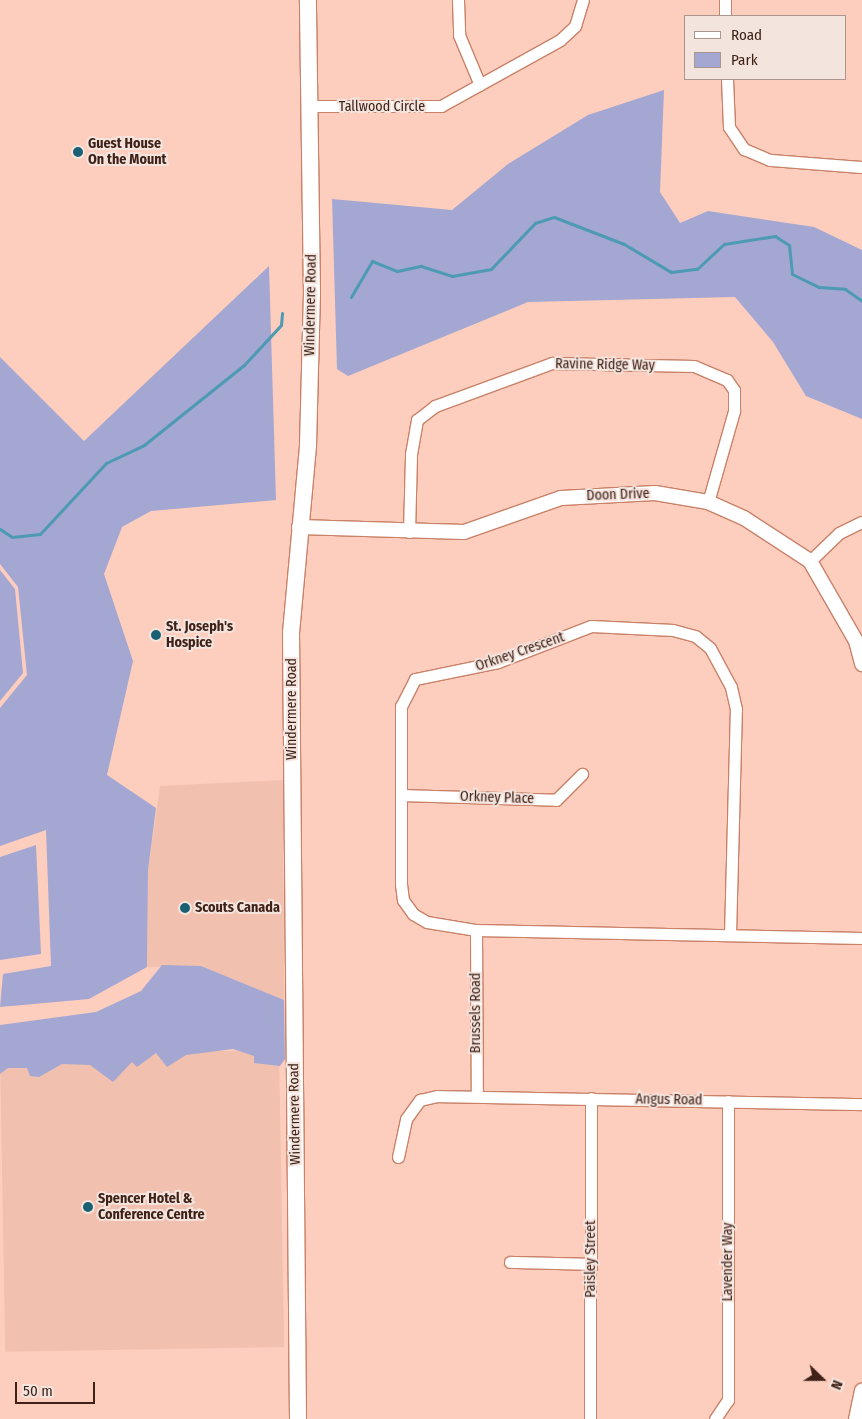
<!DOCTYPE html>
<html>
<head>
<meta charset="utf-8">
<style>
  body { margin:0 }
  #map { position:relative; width:862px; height:1419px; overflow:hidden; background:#fdcebe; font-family:"Fira Sans Condensed",sans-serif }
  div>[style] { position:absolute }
  .built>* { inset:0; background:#f2c0ae; transform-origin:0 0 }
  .green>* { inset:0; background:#a3a7d2 }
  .stream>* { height:3px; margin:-1.5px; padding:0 1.5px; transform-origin:1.5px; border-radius:1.5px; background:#4e9ab2 }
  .roads { filter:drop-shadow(1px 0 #c98168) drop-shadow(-1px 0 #c98168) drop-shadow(0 1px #c98168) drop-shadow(0 -1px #c98168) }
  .minor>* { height:11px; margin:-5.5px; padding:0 5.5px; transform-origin:5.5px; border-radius:5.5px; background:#fff }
  .tertiary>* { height:14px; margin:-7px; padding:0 7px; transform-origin:7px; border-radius:7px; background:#fff }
  .secondary>* { height:16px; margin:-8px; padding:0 8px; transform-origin:8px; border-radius:8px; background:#fff }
  .dots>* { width:14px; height:14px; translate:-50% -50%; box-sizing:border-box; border:2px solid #f4e4de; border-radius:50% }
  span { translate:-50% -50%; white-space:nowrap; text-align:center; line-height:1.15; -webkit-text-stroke:4px #f4e4de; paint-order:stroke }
  .street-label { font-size:14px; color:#3e2117 }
  .poi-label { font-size:14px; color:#3e2117; font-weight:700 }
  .left { translate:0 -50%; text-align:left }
  .legend { position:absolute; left:684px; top:15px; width:162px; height:65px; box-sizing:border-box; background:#f4e4de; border:1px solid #ab968e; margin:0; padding:6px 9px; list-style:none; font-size:15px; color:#3e2117 }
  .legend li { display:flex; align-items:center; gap:10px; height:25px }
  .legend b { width:25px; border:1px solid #ab968e }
  .north { position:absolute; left:797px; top:1354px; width:50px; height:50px; -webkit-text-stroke:4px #f4e4de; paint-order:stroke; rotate:112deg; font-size:14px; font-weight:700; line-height:20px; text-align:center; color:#3e2117 }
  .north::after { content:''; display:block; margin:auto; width:18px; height:22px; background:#3e2117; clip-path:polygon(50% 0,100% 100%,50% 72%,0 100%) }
  .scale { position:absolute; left:15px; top:1382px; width:80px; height:22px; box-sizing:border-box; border:2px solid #3e2117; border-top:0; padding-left:6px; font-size:15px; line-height:18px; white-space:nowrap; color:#3e2117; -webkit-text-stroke:4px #f4e4de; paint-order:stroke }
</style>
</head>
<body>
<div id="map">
  <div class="built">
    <div style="clip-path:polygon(283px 780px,284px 1000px,201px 966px,147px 967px,148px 870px,160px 786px)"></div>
    <div style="left:279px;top:1050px;width:297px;height:279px;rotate:89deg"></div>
  </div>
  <div class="green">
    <div style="clip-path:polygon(664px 90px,660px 192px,680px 223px,708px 211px,814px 227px,862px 250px,862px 419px,806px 396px,773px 342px,735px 297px,528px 302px,348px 376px,337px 369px,332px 199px,452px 210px,508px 164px,588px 115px)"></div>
    <div style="clip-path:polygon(269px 266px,276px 500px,151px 511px,122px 527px,104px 574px,133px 661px,107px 775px,156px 808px,148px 870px,147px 967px,89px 999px,0 1007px,3px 974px,51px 966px,46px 830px,0 846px,0 708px,27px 675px,18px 587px,0 564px,0 357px,84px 441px)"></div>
    <div style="clip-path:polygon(0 570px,15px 589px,23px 673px,0 701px)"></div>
    <div style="clip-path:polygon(36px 845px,41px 954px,0 960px,0 857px)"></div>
    <div style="clip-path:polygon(162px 965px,201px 966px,284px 1000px,285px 1059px,280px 1066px,254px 1063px,254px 1056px,233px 1049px,186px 1055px,167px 1067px,156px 1053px,137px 1067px,132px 1062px,113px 1082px,90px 1065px,62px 1064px,39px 1077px,30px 1076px,27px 1068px,8px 1068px,0 1074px,0 1025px,96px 1012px,141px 991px)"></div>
  </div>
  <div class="stream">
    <div style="left:351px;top:297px;width:42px;rotate:-59.7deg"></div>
    <div style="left:372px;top:261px;width:27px;rotate:22deg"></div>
    <div style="left:397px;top:271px;width:25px;rotate:-12deg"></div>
    <div style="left:421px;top:266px;width:33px;rotate:18deg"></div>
    <div style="left:452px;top:276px;width:40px;rotate:-10deg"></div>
    <div style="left:491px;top:269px;width:64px;rotate:-46.3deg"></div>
    <div style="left:535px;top:223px;width:20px;rotate:-18deg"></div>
    <div style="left:554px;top:217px;width:75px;rotate:21.1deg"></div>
    <div style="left:624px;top:244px;width:55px;rotate:30.8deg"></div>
    <div style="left:671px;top:272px;width:26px;rotate:-7deg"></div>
    <div style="left:697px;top:269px;width:37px;rotate:-43deg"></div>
    <div style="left:724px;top:244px;width:52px;rotate:-8.9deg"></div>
    <div style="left:775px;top:236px;width:17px;rotate:33deg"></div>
    <div style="left:789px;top:245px;width:29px;rotate:84deg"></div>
    <div style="left:792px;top:274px;width:30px;rotate:26deg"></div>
    <div style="left:819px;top:287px;width:26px;rotate:4deg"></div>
    <div style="left:845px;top:289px;width:21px;rotate:35deg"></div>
    <div style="left:0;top:529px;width:14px;rotate:34deg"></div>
    <div style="left:12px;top:537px;width:28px;rotate:-6deg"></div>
    <div style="left:40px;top:534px;width:97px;rotate:-47.1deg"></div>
    <div style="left:106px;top:463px;width:42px;rotate:-25.3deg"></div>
    <div style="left:144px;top:445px;width:128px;rotate:-38.7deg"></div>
    <div style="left:244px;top:365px;width:54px;rotate:-47.2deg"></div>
    <div style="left:281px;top:325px;width:12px;rotate:-85deg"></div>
  </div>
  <div class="roads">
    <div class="minor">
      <div style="left:458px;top:0;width:35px;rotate:88deg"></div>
      <div style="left:459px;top:35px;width:54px;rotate:67.2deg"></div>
      <div style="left:725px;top:0;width:16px;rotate:90deg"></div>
      <div style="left:727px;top:79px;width:48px;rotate:87.6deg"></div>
      <div style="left:729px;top:127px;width:27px;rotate:56deg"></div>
      <div style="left:744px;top:149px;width:28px;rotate:23deg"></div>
      <div style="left:770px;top:160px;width:92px;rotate:4.4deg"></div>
      <div style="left:309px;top:106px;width:132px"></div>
      <div style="left:441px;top:106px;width:136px;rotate:-29deg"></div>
      <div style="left:560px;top:40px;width:21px;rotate:-43deg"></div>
      <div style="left:575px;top:26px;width:27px;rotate:-73deg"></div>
      <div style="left:409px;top:532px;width:78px;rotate:-88.5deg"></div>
      <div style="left:411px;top:454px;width:35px;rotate:-80deg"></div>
      <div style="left:417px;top:420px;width:23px;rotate:-38deg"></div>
      <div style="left:435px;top:406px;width:125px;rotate:-20.2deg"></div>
      <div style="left:552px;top:363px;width:142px;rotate:1.2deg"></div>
      <div style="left:694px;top:366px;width:36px;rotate:23deg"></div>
      <div style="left:727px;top:380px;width:12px;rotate:55deg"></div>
      <div style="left:734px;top:390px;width:21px;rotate:90deg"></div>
      <div style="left:734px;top:411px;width:95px;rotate:105.9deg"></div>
      <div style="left:810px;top:561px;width:40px;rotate:-44deg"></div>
      <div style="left:839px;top:533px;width:25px;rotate:-26deg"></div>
      <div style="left:401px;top:795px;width:155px;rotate:1.8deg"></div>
      <div style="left:556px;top:800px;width:37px;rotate:-45deg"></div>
      <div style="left:476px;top:930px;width:165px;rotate:89.7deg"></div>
      <div style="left:730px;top:935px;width:226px;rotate:-88.5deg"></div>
      <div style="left:736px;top:709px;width:23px;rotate:-103deg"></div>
      <div style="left:731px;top:687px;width:44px;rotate:-118.3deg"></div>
      <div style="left:710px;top:648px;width:19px;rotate:-141deg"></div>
      <div style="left:695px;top:636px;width:23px;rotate:-165deg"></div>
      <div style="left:673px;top:630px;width:82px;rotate:-177.2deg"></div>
      <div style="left:591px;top:626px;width:100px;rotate:158.8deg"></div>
      <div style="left:498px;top:662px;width:85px;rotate:168.4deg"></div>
      <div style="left:415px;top:679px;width:30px;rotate:117deg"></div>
      <div style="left:401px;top:706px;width:178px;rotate:90deg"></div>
      <div style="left:401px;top:884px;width:16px;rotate:83deg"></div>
      <div style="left:403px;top:900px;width:17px;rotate:54deg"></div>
      <div style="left:413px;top:914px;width:16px;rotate:30deg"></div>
      <div style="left:427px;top:922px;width:50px;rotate:9.3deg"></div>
      <div style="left:476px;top:930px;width:386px;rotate:1.2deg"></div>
      <div style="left:398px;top:1157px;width:39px;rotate:-78deg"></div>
      <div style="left:406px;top:1119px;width:24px;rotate:-54deg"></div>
      <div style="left:420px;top:1100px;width:18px;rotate:-13deg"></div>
      <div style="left:438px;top:1096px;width:424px;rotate:1.1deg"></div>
      <div style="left:510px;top:1262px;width:81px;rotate:1.4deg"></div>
      <div style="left:590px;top:1419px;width:321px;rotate:-89.8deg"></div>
      <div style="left:715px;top:1419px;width:23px;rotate:-56deg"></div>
      <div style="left:728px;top:1400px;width:299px;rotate:-90deg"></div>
    </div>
    <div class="tertiary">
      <div style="left:299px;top:527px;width:165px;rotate:1.7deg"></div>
      <div style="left:464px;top:532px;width:103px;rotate:-19.3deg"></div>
      <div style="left:561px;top:498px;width:94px;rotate:-3deg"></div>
      <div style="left:655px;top:493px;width:54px;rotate:9.6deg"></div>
      <div style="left:708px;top:502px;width:39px;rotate:24deg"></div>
      <div style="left:744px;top:518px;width:79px;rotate:33.1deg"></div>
      <div style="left:810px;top:561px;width:92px;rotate:60.1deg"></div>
      <div style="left:856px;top:641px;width:24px;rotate:75deg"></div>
      <div style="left:856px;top:1419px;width:29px;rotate:-78deg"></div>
    </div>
    <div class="secondary">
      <div style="left:298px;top:1419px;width:786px;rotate:-90.51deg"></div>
      <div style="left:291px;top:633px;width:189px;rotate:-84.8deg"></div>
      <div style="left:308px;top:445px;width:151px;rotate:-88.5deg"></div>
      <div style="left:312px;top:294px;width:294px;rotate:-90.8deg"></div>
    </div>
  </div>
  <div class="dots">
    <div style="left:78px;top:152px;background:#1b5f72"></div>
    <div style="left:156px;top:635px;background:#1b5f72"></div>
    <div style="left:185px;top:908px;background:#1b5f72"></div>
    <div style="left:88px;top:1207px;background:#1b5f72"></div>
  </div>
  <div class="street-label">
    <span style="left:382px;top:107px">Tallwood Circle</span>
    <span style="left:311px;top:305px;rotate:-89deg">Windermere Road</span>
    <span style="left:605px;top:365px;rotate:1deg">Ravine Ridge Way</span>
    <span style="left:618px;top:495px;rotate:-2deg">Doon Drive</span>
    <span style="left:520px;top:652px;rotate:-19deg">Orkney Crescent</span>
    <span style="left:292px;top:709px;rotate:-90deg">Windermere Road</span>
    <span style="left:497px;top:798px;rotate:2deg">Orkney Place</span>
    <span style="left:476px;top:1013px;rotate:-90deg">Brussels Road</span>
    <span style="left:669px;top:1100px;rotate:1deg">Angus Road</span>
    <span style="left:295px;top:1114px;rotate:-91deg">Windermere Road</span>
    <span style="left:591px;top:1259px;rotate:-90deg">Paisley Street</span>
    <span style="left:728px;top:1262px;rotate:-90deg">Lavender Way</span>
  </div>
  <div class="poi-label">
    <span class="left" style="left:88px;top:152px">Guest House<br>On the Mount</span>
    <span class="left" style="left:166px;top:635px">St. Joseph's<br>Hospice</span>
    <span class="left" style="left:195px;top:908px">Scouts Canada</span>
    <span class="left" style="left:98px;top:1207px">Spencer Hotel &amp;<br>Conference Centre</span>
  </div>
  <ul class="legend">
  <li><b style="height:6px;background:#fff"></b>Road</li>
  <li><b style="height:14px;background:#a3a7d2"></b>Park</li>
  </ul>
  <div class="north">N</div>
  <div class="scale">50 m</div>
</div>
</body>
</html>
